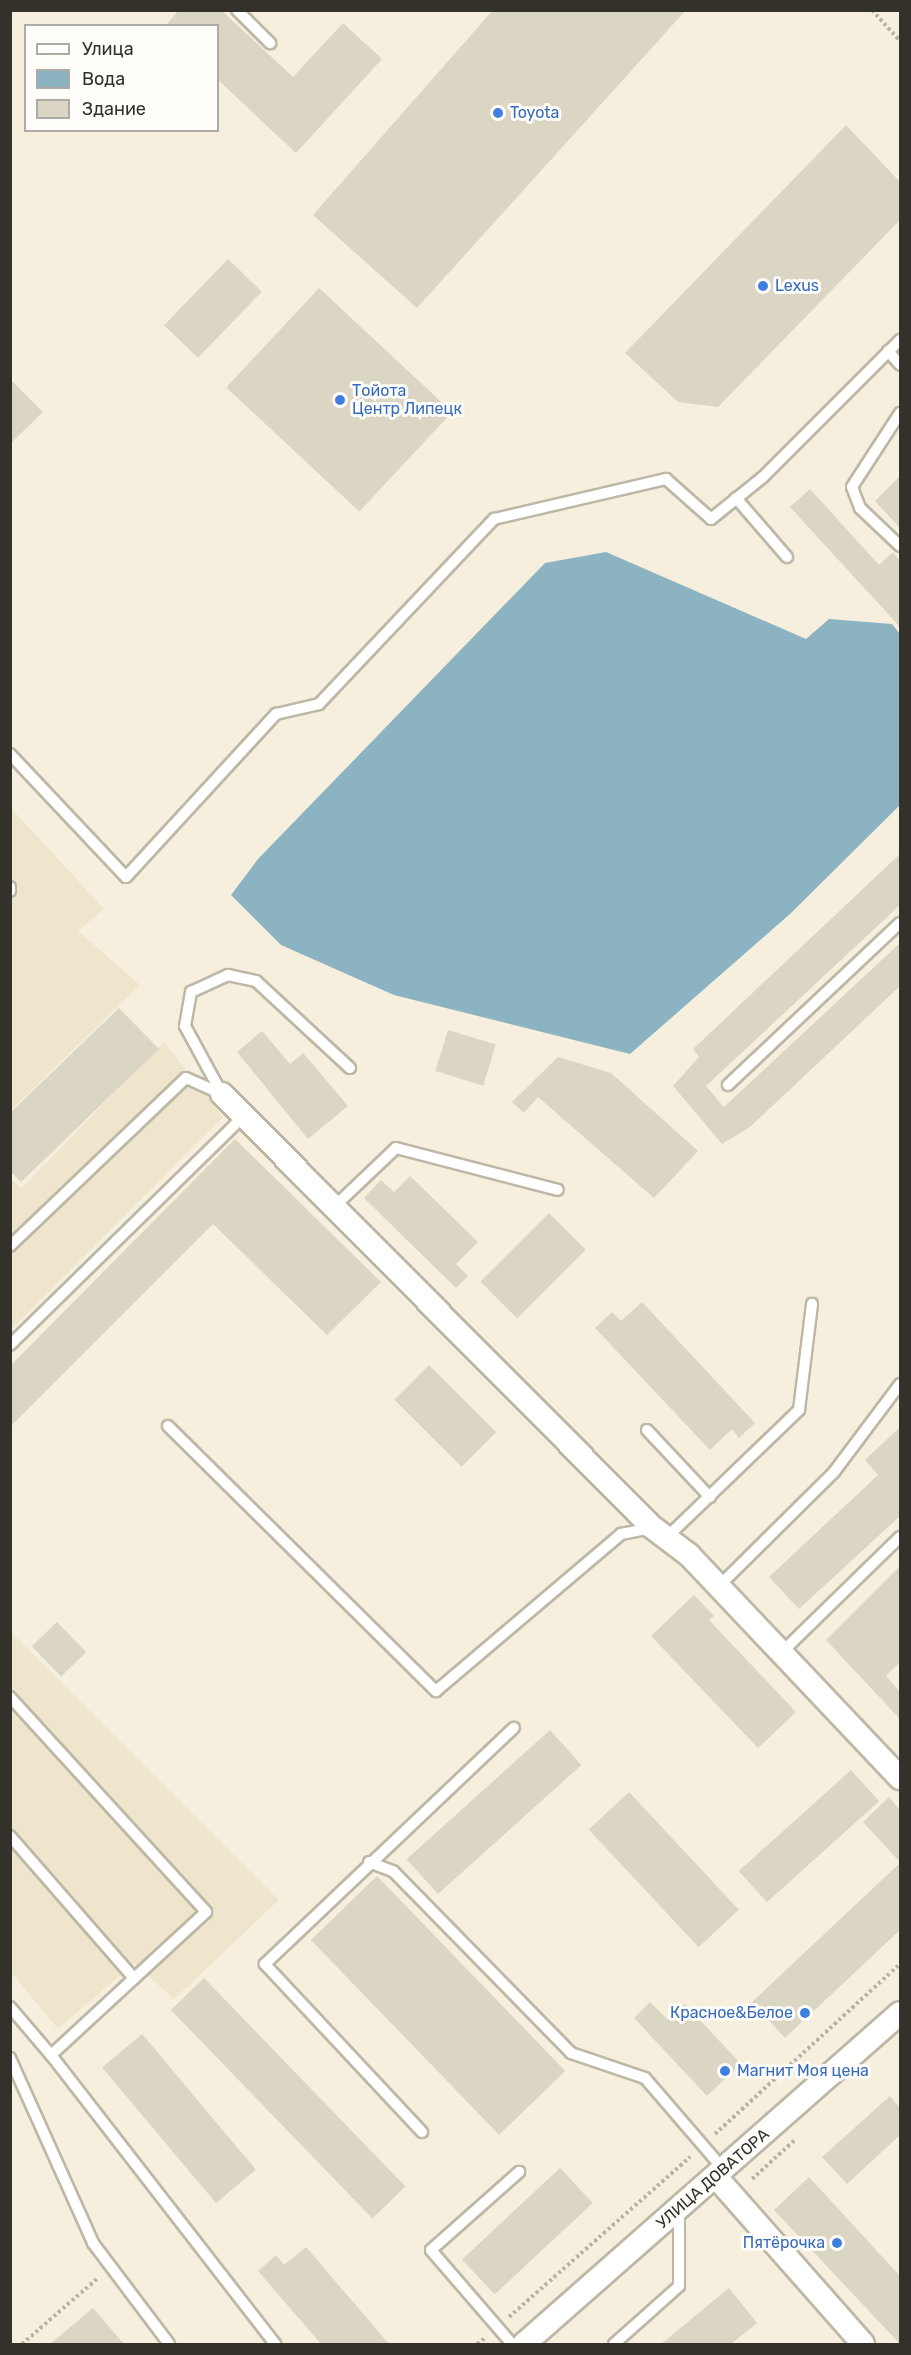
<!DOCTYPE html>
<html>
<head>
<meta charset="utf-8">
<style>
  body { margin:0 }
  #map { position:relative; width:911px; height:2355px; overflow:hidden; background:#f6efdd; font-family:Rubik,sans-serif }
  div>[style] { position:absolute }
  .built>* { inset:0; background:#eee5cc }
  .water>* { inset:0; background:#8cb3c1 }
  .building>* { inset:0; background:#dbd5c3; transform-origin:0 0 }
  .path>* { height:4px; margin-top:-2px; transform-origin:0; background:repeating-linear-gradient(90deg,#b8b3a4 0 3px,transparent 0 6px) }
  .roads { filter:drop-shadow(2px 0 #bdb7a5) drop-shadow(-2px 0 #bdb7a5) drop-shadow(0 2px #bdb7a5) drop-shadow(0 -2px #bdb7a5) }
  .service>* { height:10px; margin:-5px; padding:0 5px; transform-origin:5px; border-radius:5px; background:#fff }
  .minor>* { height:22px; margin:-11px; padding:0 11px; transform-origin:11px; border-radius:11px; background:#fff }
  .dots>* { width:16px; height:16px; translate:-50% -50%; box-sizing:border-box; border:3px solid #fefdf9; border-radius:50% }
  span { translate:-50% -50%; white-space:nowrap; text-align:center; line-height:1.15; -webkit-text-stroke:6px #fefdf9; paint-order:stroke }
  .shop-label { font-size:16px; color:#366cbe }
  .left { translate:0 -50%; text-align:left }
  .right { translate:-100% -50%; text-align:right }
  .street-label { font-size:16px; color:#33312a }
  .frame { position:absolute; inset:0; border:12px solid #33312a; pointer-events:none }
  .legend { position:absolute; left:24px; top:24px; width:195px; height:108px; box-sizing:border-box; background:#fefdf9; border:2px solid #adaba6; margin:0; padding:8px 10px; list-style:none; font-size:18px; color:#33312a }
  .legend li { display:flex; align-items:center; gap:12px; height:30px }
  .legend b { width:30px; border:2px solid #adaba6 }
</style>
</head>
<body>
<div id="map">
  <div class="built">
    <div style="clip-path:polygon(11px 808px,104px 909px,78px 931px,140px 985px,11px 1110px)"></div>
    <div style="clip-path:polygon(164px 1042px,223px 1117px,11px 1330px,10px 1177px,21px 1189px)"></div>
    <div style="clip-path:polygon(10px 1631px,279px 1900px,174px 1999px,134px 1963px,58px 2029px,11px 1972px)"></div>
  </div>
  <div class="water">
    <div style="clip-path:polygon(606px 552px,806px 639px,829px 619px,892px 624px,900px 634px,900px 805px,790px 914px,630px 1054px,394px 995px,281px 945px,231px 895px,258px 859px,545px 563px)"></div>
  </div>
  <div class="building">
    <div style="clip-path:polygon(179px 10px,221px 10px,293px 77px,343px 23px,382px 59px,296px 153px,218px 80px,218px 26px,165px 26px)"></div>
    <div style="clip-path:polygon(493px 10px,686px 10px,417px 308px,313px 215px)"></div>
    <div style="clip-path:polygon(846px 125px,900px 182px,900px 220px,718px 407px,678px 402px,625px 353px)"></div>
    <div style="left:228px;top:259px;width:47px;height:92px;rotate:44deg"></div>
    <div style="left:319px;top:288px;width:182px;height:136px;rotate:43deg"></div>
    <div style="clip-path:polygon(10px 379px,43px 412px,10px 444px)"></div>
    <div style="clip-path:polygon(900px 476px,900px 528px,875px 501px)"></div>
    <div style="clip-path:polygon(810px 489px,879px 565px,893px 552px,900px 561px,900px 627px,790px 507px)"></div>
    <div style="clip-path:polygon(900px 854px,900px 905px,706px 1086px,724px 1107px,900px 943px,900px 986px,750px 1127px,722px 1144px,673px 1086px,699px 1057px,693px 1049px)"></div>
    <div style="clip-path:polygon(119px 1008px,159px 1049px,21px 1182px,10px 1171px,10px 1113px)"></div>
    <div style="left:448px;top:1030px;width:50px;height:43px;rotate:17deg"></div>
    <div style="clip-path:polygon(262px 1031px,290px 1064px,303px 1053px,348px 1106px,308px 1139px,237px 1052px)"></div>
    <div style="clip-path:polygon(558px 1057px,611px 1073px,698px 1151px,654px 1198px,538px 1097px,524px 1113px,512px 1102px)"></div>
    <div style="clip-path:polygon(235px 1139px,381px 1282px,327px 1335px,213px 1224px,10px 1427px,10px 1366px)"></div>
    <div style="clip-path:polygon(410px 1176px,478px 1242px,456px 1264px,468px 1276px,456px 1288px,364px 1198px,381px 1180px,394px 1192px)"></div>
    <div style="left:549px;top:1213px;width:52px;height:97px;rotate:45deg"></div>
    <div style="clip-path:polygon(642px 1302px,755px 1423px,739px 1438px,732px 1429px,710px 1450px,595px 1328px,612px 1312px,621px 1321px)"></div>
    <div style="left:429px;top:1365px;width:95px;height:49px;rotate:45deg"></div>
    <div style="clip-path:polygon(900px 1427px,900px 1516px,799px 1609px,769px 1577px,878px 1475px,865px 1460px)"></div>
    <div style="clip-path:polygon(900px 1566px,900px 1662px,886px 1676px,900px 1692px,900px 1719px,826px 1640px)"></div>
    <div style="clip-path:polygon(694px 1595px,714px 1616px,709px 1620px,796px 1712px,758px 1748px,651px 1636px)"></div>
    <div style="left:57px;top:1622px;width:42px;height:35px;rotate:46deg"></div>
    <div style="left:550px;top:1730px;width:47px;height:193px;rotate:48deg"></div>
    <div style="left:851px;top:1770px;width:42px;height:151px;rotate:48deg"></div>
    <div style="left:629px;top:1792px;width:161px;height:55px;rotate:47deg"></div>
    <div style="clip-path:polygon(889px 1797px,900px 1810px,900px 1862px,863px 1822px)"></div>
    <div style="clip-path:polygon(900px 1863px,900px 1930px,785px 2038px,752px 2002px)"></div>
    <div style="left:377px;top:1876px;width:271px;height:92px;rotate:46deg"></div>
    <div style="left:204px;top:1978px;width:290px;height:46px;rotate:46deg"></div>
    <div style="clip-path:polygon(650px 2002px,668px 2020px,685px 2004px,741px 2064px,707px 2096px,634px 2018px)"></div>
    <div style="left:142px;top:2034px;width:177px;height:52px;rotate:50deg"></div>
    <div style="clip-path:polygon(890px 2096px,900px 2108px,900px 2135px,847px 2184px,822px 2157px)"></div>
    <div style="left:560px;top:2168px;width:48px;height:134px;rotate:47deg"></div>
    <div style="clip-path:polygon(809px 2177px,900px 2276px,900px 2344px,774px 2210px)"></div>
    <div style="clip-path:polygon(306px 2247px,389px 2344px,321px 2344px,258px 2271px,276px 2255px,284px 2265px)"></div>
    <div style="clip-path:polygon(729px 2288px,757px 2323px,731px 2344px,661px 2344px)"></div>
    <div style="clip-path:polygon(93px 2308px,124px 2344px,50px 2344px)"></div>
  </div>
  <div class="path">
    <div style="left:872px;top:10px;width:42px;rotate:47.9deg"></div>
    <div style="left:715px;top:2134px;width:251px;rotate:-42.6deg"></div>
    <div style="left:752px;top:2179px;width:59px;rotate:-42.3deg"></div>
    <div style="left:509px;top:2317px;width:242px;rotate:-41.5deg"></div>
    <div style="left:22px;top:2344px;width:101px;rotate:-41deg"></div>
    <div style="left:477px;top:2344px;width:10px;rotate:-37deg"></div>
  </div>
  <div class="roads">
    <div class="service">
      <div style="left:237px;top:10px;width:47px;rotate:45deg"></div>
      <div style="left:888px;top:351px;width:18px;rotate:49deg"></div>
      <div style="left:900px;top:413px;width:88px;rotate:123deg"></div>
      <div style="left:852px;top:487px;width:22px;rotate:69deg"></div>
      <div style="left:860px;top:508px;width:55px;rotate:43.5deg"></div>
      <div style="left:736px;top:498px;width:78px;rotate:49.2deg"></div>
      <div style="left:10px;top:754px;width:169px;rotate:46.7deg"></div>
      <div style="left:126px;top:877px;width:222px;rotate:-47.4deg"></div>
      <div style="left:276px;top:714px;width:44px;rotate:-13.1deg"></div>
      <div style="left:319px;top:704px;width:255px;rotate:-46.6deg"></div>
      <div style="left:494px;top:519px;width:177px;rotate:-13.1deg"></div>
      <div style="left:666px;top:479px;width:60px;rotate:41.6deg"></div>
      <div style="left:711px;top:519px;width:67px;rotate:-38.9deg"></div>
      <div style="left:763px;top:477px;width:194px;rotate:-45deg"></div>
      <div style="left:10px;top:887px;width:4px;rotate:90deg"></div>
      <div style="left:728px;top:1085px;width:236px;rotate:-43.3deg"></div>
      <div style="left:222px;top:1094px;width:77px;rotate:-118.6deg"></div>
      <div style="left:185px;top:1026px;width:35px;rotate:-80deg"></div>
      <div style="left:191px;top:992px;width:41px;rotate:-24.7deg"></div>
      <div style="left:228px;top:975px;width:29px;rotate:12deg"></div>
      <div style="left:256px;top:981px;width:128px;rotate:42.8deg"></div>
      <div style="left:335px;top:1206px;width:84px;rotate:-43.6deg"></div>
      <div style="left:396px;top:1148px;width:167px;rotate:14.5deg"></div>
      <div style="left:10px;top:1246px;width:243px;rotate:-43.7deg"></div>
      <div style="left:186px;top:1078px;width:39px;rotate:24deg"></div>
      <div style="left:10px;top:1345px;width:327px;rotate:-44.4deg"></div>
      <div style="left:168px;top:1426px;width:377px;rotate:44.7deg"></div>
      <div style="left:436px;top:1691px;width:243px;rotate:-40.3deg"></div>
      <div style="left:621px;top:1534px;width:32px;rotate:-11deg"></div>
      <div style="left:647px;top:1430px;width:92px;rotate:46.8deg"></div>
      <div style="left:666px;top:1538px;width:185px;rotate:-43.9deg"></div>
      <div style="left:799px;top:1410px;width:107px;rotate:-83deg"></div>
      <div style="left:719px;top:1586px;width:162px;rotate:-44.7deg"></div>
      <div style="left:834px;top:1472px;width:110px;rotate:-53.1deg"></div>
      <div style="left:781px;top:1653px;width:166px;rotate:-44.3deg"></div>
      <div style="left:10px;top:1697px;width:291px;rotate:47.6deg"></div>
      <div style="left:206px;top:1912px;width:211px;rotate:137.3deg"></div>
      <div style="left:51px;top:2055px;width:366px;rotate:52.2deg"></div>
      <div style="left:10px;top:1836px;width:189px;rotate:48.9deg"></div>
      <div style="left:369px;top:1862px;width:26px;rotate:21deg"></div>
      <div style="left:393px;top:1871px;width:255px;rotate:45.6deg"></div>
      <div style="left:571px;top:2053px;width:78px;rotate:18.7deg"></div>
      <div style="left:645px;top:2078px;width:121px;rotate:49.3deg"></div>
      <div style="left:10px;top:2007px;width:63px;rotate:49.5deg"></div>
      <div style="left:10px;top:2058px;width:203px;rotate:65.8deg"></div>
      <div style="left:93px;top:2243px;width:126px;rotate:53deg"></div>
      <div style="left:422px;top:2132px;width:230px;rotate:-133.1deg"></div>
      <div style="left:265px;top:1964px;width:343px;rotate:-43.5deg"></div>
      <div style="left:512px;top:2344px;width:124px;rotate:-130.8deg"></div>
      <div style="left:431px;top:2250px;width:118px;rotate:-41.6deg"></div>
      <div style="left:614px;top:2344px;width:87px;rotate:-41.7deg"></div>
      <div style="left:679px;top:2286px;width:77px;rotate:-90deg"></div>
    </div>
    <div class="minor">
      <div style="left:222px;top:1094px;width:610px;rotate:45.2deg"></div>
      <div style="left:652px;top:1527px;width:46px;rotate:37.1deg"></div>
      <div style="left:689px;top:1555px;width:307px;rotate:46.6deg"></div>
      <div style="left:716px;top:2177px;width:222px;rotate:48.6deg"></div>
      <div style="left:524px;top:2344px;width:501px;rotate:-41.36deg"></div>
    </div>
  </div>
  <div class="dots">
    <div style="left:498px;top:113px;background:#3f7fe0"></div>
    <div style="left:763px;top:286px;background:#3f7fe0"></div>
    <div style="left:340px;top:400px;background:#3f7fe0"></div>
    <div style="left:805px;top:2013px;background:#3f7fe0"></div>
    <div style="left:725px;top:2071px;background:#3f7fe0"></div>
    <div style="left:837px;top:2243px;background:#3f7fe0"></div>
  </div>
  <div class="shop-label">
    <span class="left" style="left:510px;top:113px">Toyota</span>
    <span class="left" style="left:775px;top:286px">Lexus</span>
    <span class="left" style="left:352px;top:400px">Тойота<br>Центр Липецк</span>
    <span class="right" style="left:793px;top:2013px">Красное&amp;Белое</span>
    <span class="left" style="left:737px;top:2071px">Магнит Моя цена</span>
    <span class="right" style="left:825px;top:2243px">Пятёрочка</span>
  </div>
  <div class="street-label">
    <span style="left:713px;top:2179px;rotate:-41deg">УЛИЦА ДОВАТОРА</span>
  </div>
  <div class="frame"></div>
  <ul class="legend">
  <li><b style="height:8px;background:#fff"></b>Улица</li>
  <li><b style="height:16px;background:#8cb3c1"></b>Вода</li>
  <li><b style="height:16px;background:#dbd5c3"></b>Здание</li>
  </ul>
</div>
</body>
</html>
